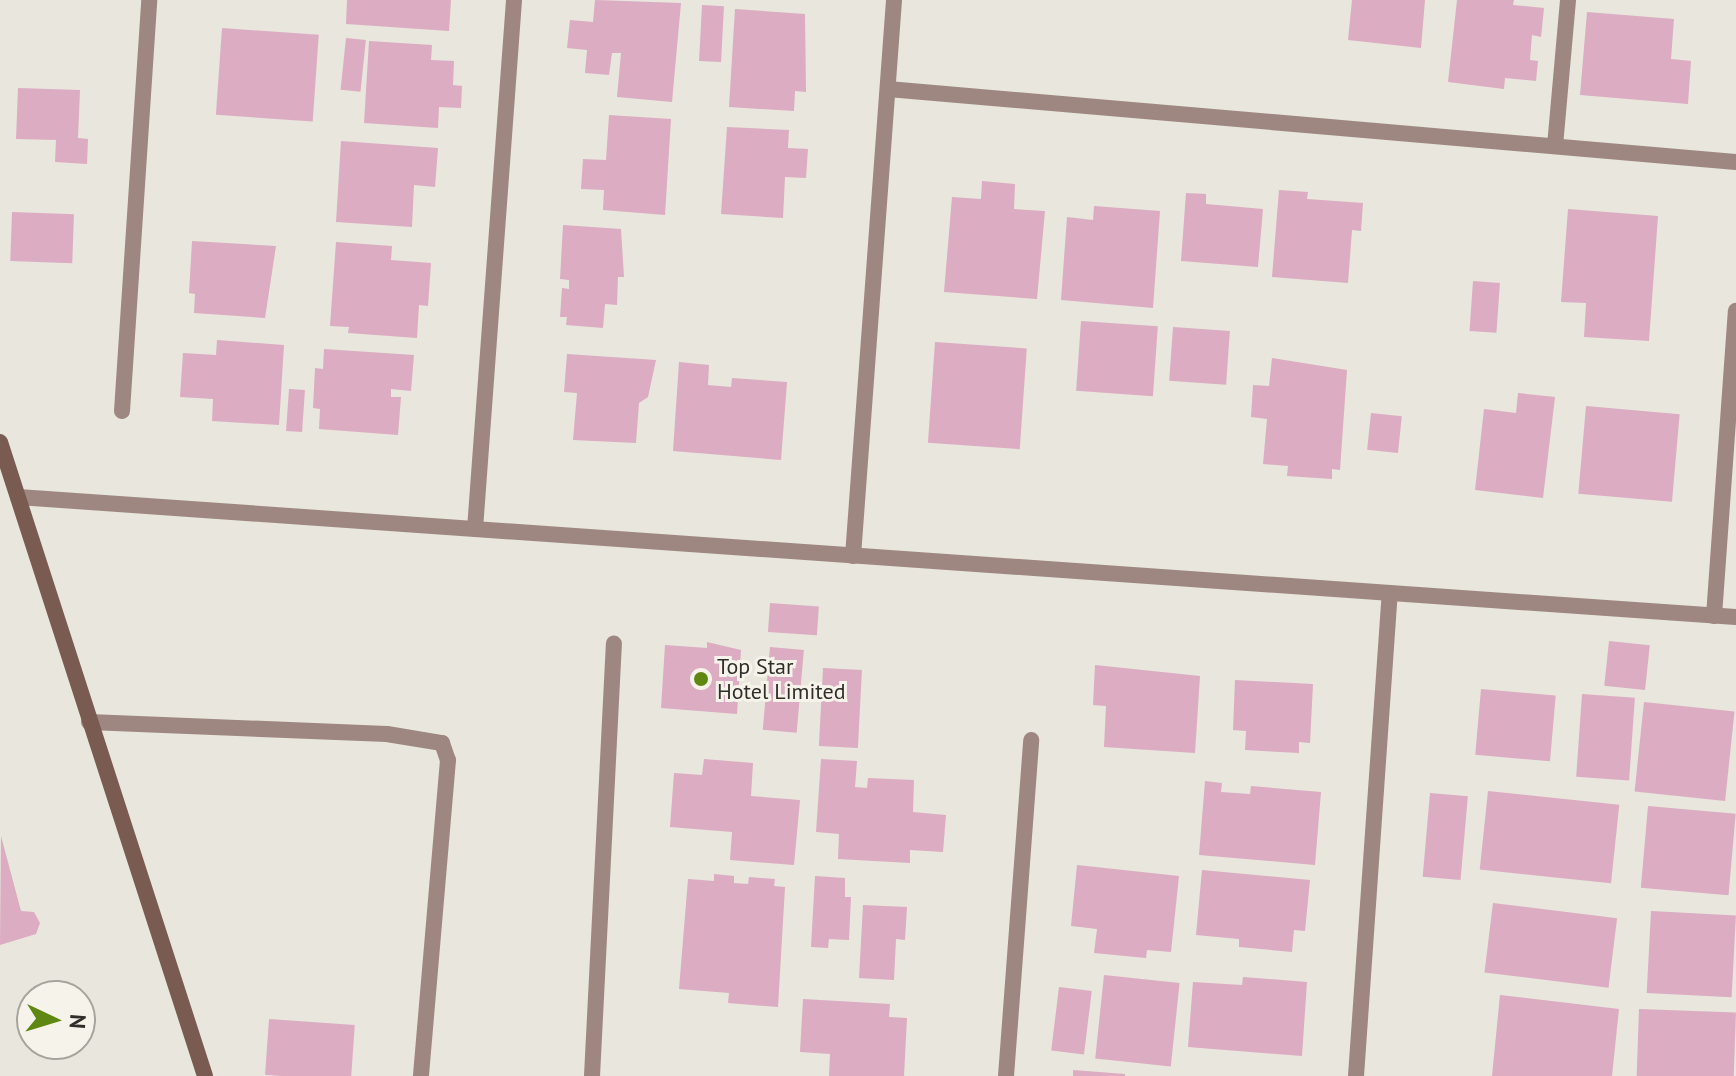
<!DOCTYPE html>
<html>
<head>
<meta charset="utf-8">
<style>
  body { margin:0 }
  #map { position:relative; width:1736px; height:1076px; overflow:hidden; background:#e8e6dd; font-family:"PT Sans",sans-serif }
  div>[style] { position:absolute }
  .building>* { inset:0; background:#dcacc2; transform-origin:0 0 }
  .lane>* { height:16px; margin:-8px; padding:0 8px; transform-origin:8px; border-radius:8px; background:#9d8780 }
  .street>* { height:16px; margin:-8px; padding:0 8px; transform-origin:8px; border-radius:8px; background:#9d8780 }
  .secondary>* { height:16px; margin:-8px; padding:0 8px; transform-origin:8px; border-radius:8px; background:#795b51 }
  .dots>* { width:22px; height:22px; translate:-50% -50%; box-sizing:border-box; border:4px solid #f6f3ea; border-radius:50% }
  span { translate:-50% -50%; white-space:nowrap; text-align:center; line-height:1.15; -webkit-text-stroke:6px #f6f3ea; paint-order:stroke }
  .poi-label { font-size:22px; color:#2f2e2b }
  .left { translate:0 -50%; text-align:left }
  .north { position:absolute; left:16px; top:980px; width:80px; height:80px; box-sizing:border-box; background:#f6f3ea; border:2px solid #a6a49e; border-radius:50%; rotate:94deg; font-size:22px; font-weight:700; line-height:32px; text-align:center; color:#2f2e2b }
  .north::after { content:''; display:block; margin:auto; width:28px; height:36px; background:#5f8813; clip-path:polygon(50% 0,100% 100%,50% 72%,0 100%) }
</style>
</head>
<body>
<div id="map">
  <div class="building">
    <div style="clip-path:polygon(347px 0,451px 0,449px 31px,346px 24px)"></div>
    <div style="clip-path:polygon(595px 0,681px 3px,672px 102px,617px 97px,621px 53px,612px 53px,609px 75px,585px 73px,587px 50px,567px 48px,570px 20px,593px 22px)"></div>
    <div style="clip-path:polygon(1352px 0,1425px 0,1421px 48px,1348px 40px)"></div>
    <div style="clip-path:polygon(1457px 0,1514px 0,1513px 5px,1544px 8px,1541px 37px,1532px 35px,1530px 60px,1538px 61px,1536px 81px,1505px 78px,1504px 89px,1448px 82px)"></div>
    <div style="left:702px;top:5px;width:22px;height:56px;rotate:3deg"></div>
    <div style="clip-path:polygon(735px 9px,805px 14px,806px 92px,795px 91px,794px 111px,729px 107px)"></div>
    <div style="clip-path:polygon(1587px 12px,1674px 19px,1671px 59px,1691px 61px,1688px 104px,1580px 95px)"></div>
    <div style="left:222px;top:28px;width:97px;height:87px;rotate:4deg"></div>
    <div style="left:346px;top:38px;width:20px;height:52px;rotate:6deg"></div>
    <div style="clip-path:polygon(369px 41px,432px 45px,431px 60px,454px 61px,453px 85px,462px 86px,461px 108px,439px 107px,438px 128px,364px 123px)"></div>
    <div style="clip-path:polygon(18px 88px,80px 90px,78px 138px,88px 139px,87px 164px,55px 162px,56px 140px,16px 139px)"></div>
    <div style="clip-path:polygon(609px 115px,671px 119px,665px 215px,603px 210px,604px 190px,581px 189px,583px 159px,606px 160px)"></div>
    <div style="clip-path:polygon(727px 127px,789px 130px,788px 148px,808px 149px,806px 178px,785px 177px,783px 218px,721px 214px)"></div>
    <div style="clip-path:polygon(341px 141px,438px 148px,435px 187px,414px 185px,412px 227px,336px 222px)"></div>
    <div style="clip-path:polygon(982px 181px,1015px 184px,1014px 209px,1045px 211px,1037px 299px,944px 292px,952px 197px,981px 199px)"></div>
    <div style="clip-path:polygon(1279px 190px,1308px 192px,1307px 199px,1363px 203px,1361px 231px,1352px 230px,1348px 283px,1272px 277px)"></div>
    <div style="clip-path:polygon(1186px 193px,1206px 194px,1206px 204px,1263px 209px,1258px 267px,1181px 261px)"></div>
    <div style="clip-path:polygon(1094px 206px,1160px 211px,1153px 308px,1061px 300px,1067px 217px,1093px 220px)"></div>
    <div style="clip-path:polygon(1568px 209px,1658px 216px,1649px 341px,1584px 337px,1586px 303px,1561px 302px)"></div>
    <div style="left:12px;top:212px;width:62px;height:49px;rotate:2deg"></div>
    <div style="clip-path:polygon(563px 225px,621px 229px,624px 277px,618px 277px,617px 305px,605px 304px,603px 328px,566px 325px,567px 317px,560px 317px,562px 288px,569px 289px,569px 280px,560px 279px)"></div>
    <div style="clip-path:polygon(192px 241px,276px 246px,265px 318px,194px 313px,195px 294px,189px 293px)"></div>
    <div style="clip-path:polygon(336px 242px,392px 246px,391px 260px,431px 263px,428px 306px,419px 305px,417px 338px,348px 333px,349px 327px,330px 326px)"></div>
    <div style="left:1473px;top:281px;width:27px;height:50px;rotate:4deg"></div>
    <div style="left:1081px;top:321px;width:77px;height:70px;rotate:4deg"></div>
    <div style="left:1173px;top:327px;width:57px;height:54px;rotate:4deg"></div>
    <div style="clip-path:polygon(217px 340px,284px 345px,279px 425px,212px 421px,213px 399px,180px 397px,183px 353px,216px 355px)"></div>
    <div style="left:935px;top:342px;width:92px;height:101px;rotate:4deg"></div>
    <div style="clip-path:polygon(324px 349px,414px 355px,411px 391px,391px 389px,391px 397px,401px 397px,398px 435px,319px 429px,320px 409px,313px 408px,315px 368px,323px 369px)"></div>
    <div style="clip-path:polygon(567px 354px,656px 360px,648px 397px,639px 403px,636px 443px,573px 440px,577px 393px,564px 392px)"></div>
    <div style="clip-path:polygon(1272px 358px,1347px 370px,1340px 470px,1332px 469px,1332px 479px,1287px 476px,1288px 466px,1263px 464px,1267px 419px,1251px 417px,1253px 385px,1269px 386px)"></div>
    <div style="clip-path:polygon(679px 362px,709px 365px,708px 385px,731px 387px,732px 378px,787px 382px,781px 460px,673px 451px)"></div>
    <div style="left:289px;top:389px;width:16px;height:42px;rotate:4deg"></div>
    <div style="clip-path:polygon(1518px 393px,1555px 397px,1543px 498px,1475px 490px,1484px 409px,1516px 413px)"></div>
    <div style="left:1586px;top:406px;width:94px;height:88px;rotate:5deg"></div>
    <div style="left:1371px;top:413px;width:31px;height:37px;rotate:6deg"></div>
    <div style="left:770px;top:603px;width:49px;height:29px;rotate:4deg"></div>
    <div style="left:1609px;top:641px;width:41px;height:45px;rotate:6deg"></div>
    <div style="clip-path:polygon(707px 642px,741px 650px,737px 714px,661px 708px,665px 645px,707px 648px)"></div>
    <div style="left:770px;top:647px;width:34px;height:83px;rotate:5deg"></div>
    <div style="clip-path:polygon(1095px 665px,1200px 676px,1195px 753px,1104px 747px,1106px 706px,1093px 705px)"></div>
    <div style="left:823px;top:668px;width:39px;height:78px;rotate:3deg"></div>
    <div style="clip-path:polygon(1235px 680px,1313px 684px,1310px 743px,1299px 742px,1299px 753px,1245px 750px,1246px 731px,1233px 730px)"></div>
    <div style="left:1481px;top:689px;width:75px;height:66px;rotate:5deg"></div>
    <div style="left:1582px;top:694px;width:53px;height:83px;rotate:4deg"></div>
    <div style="left:1644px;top:702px;width:91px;height:90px;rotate:6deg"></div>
    <div style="clip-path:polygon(704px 759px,753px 763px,751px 796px,800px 800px,794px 865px,730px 860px,732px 832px,670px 827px,674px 773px,702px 775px)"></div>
    <div style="clip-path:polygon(821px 759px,857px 761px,855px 787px,867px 788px,868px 778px,914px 780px,913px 812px,946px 815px,943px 852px,910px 850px,910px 863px,838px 859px,839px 834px,816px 832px)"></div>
    <div style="clip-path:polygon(1205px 781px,1222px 783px,1221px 792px,1250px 794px,1251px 786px,1321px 792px,1315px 865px,1199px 855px)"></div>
    <div style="left:1488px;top:791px;width:132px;height:79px;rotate:6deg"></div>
    <div style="left:1430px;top:793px;width:38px;height:84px;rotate:5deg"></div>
    <div style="left:1648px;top:806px;width:88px;height:82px;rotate:5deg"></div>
    <div style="clip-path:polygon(1px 836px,21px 911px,34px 912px,40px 923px,36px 934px,0 945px)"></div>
    <div style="clip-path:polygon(1077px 865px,1179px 876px,1171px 952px,1147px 950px,1146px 958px,1094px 953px,1097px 929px,1071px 926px)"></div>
    <div style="clip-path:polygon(1202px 870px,1310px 880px,1305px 931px,1294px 930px,1292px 952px,1239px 947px,1239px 939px,1196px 935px)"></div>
    <div style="clip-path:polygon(714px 874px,734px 876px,734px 883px,748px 884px,749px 877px,775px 879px,774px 886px,785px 887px,778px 1007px,728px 1003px,729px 993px,679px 989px,688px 879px,714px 881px)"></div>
    <div style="clip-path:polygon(815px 876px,845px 878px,845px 897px,851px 897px,849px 940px,829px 939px,828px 948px,811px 947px)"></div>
    <div style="left:1493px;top:903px;width:125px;height:70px;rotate:7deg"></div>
    <div style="clip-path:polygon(863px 905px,907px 907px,905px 940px,896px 939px,894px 980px,859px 978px)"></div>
    <div style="left:1651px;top:911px;width:85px;height:82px;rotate:3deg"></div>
    <div style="left:1104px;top:975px;width:76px;height:84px;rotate:6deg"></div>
    <div style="clip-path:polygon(1243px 977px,1307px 982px,1302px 1056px,1188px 1047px,1193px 982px,1242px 985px)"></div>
    <div style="left:1059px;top:987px;width:33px;height:64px;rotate:7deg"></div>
    <div style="clip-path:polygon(1500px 995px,1619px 1009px,1612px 1076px,1492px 1076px)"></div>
    <div style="clip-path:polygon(803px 999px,890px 1004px,889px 1017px,907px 1018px,904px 1076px,829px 1076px,830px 1054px,800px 1052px)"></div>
    <div style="left:1639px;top:1009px;width:97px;height:67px;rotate:2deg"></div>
    <div style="left:269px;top:1019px;width:86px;height:56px;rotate:4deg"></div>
    <div style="clip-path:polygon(1073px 1070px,1125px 1074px,1125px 1076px,1073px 1076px)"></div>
  </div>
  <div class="lane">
    <div style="left:1555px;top:146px;width:147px;rotate:-84.9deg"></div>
  </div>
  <div class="street">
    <div style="left:888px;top:89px;width:851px;rotate:4.92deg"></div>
    <div style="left:122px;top:411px;width:412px;rotate:-86.2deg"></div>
    <div style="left:18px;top:497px;width:1722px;rotate:4deg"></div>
    <div style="left:475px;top:529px;width:530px;rotate:-85.78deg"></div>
    <div style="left:853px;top:556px;width:558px;rotate:-85.78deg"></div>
    <div style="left:1714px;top:616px;width:306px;rotate:-85.9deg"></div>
    <div style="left:89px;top:722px;width:298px;rotate:2.3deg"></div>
    <div style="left:387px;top:734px;width:56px;rotate:9.3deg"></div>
    <div style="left:442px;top:743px;width:18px;rotate:71deg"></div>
    <div style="left:448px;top:760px;width:317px;rotate:94.9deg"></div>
    <div style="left:592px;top:1076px;width:433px;rotate:-87.1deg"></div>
    <div style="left:1006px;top:1076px;width:337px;rotate:-85.7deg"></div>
    <div style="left:1356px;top:1076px;width:484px;rotate:-86deg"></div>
  </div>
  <div class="secondary">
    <div style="left:0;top:442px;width:666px;rotate:72.08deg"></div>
  </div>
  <div class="dots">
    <div style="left:701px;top:679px;background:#5f8813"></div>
  </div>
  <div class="poi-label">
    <span class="left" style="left:717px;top:679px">Top Star<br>Hotel Limited</span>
  </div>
  <div class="north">N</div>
</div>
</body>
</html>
